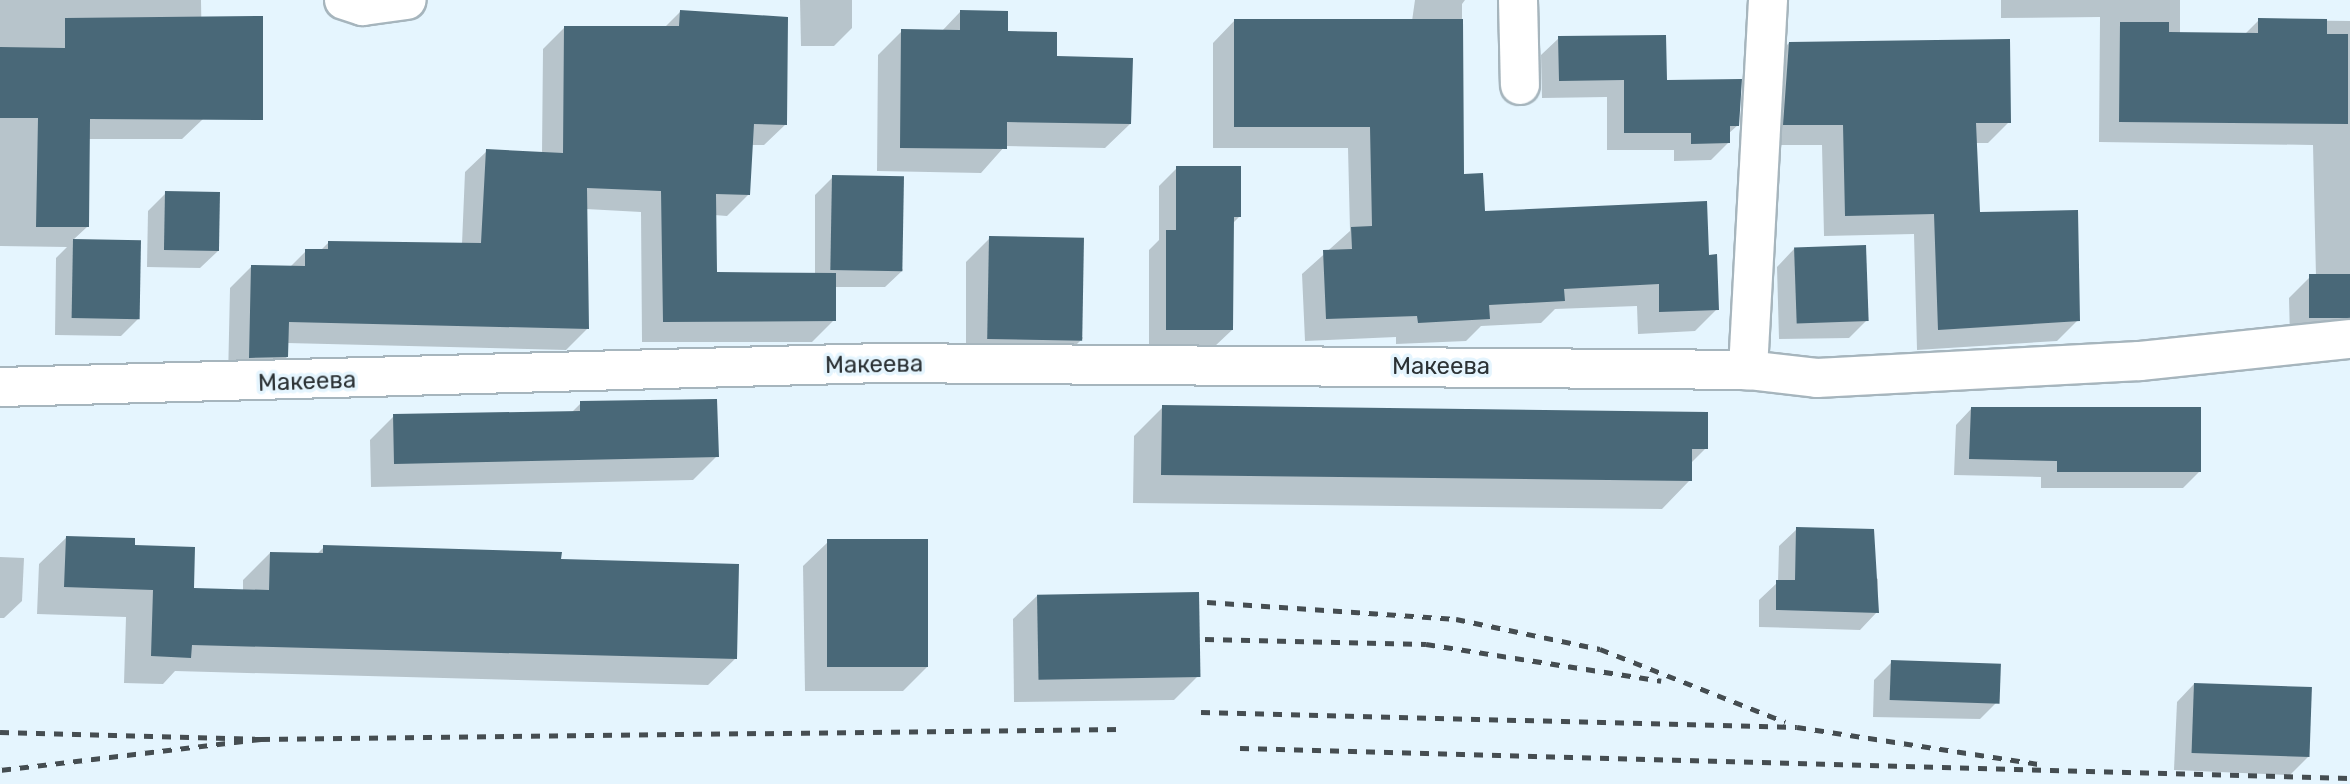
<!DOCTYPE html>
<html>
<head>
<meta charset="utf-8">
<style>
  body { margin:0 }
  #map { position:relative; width:2350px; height:784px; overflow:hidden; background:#e5f5fe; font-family:Rubik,sans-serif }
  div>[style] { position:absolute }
  .shadow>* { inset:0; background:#0003 }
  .building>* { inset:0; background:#496878; transform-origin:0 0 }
  .roads { filter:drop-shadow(2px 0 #a6b5bd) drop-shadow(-2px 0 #a6b5bd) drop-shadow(0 2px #a6b5bd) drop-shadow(0 -2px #a6b5bd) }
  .minor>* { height:38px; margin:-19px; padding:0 19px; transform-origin:19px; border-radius:19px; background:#fff }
  .rail>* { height:5px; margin-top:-2.5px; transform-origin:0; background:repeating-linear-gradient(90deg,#454d51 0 9px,transparent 0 18px) }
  span { translate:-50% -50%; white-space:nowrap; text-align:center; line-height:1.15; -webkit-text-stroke:7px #e5f5fe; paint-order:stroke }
  .street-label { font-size:24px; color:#2c3235 }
</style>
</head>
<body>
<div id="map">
  <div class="shadow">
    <div style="clip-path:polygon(0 0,201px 0,203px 119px,182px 139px,88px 139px,87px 227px,73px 240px,139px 318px,121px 336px,55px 335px,56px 258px,67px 247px,0 246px)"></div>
    <div style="clip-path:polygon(800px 0,852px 0,852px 28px,834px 46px,801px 46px)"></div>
    <div style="clip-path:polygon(1415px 0,1465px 0,1462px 4px,1462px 175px,1483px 213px,1707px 257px,1717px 309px,1695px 331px,1638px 334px,1637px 306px,1555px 309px,1541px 323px,1481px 326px,1466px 341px,1396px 344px,1396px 337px,1305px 341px,1302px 274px,1350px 231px,1348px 148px,1213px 148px,1213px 43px,1235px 20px,1412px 21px)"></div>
    <div style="clip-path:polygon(2001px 0,2180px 0,2180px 34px,2244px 35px,2259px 20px,2350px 21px,2350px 337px,2290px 339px,2289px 298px,2310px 277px,2316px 277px,2313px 145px,2099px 142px,2100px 17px,2001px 18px)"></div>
    <div style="clip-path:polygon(681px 11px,786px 124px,764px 145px,751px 145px,749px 194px,727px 216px,714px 215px,715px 274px,815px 275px,815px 195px,833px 177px,903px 270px,885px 287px,834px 287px,834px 320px,812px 342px,642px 342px,641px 212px,586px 209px,587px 329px,566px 350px,287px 343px,287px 357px,265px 378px,228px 379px,230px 288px,251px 267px,289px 268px,306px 251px,320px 251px,329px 242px,462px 244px,465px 172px,487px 151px,542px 153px,543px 49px,565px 27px,664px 28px)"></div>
    <div style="clip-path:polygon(960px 12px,1055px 58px,1130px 124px,1105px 148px,1005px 146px,981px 173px,877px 171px,878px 55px,902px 31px,941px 32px)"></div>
    <div style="clip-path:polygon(1559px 38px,1665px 81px,1738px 125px,1728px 134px,1728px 143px,1711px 160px,1674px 161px,1674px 150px,1607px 150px,1607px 97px,1542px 98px,1541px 55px)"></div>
    <div style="clip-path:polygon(1789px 43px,2009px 122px,1988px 143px,1975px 143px,1979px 214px,2078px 320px,2057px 341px,1917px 350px,1914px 234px,1824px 236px,1822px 145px,1763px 145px,1768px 65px)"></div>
    <div style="clip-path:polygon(1177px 168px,1239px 217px,1232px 224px,1232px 330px,1214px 347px,1149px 347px,1149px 250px,1159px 240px,1159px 186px)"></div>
    <div style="clip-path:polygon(166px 193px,218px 251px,200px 268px,147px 267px,148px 211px)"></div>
    <div style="clip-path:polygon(990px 238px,1083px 338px,1058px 363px,966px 362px,966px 262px)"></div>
    <div style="clip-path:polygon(1794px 249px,1867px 320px,1849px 338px,1779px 339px,1777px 267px)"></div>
    <div style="clip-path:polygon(581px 403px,717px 456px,693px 480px,371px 487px,370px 440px,394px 416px,571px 413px)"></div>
    <div style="clip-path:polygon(1163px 407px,1706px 448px,1690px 464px,1690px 480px,1662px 509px,1133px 503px,1134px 436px)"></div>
    <div style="clip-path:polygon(1972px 408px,2200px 471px,2183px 488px,2041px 488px,2041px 477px,1954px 475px,1956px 425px)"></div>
    <div style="clip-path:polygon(1797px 529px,1878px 579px,1877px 612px,1860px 630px,1759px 627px,1759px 600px,1778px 582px,1779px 546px)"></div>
    <div style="clip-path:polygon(67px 537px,133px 547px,192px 590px,243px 591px,243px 580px,270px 553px,317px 554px,324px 547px,559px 561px,736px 658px,708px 685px,175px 671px,163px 684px,124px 683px,126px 617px,37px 614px,39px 564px)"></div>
    <div style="clip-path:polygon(828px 542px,927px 667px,903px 691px,805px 691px,803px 566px)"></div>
    <div style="clip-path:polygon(0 557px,24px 558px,22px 601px,4px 618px,0 618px)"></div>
    <div style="clip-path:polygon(1038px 595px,1198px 676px,1174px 700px,1014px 702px,1013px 619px)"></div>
    <div style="clip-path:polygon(1892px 662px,1998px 701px,1980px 719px,1873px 717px,1874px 680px)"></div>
    <div style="clip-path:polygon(2194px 684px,2308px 757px,2290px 775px,2174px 770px,2177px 702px)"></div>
  </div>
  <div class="building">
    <div style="clip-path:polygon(680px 10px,788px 17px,787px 125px,754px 124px,750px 195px,716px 194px,717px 272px,836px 273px,836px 321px,663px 322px,661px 191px,587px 188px,589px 329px,289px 322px,288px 357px,249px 358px,251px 265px,305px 266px,305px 249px,328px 249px,328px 241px,481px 243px,486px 149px,563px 153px,564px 26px,679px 26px)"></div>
    <div style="clip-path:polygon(960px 10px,1008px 11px,1008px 31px,1057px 32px,1057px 56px,1133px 58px,1131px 124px,1007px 122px,1007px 149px,900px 148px,901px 29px,960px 30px)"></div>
    <div style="clip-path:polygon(263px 16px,263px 120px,90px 119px,89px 227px,36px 227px,38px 118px,0 118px,0 47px,65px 48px,65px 18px)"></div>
    <div style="clip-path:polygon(2258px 18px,2327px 19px,2327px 34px,2348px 34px,2348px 124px,2119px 122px,2120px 22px,2169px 22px,2169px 32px,2258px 33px)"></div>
    <div style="clip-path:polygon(1234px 19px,1463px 19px,1464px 174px,1483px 173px,1485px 211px,1707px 201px,1709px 255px,1717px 254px,1719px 310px,1659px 312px,1659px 284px,1564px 289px,1565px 301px,1489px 305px,1490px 319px,1418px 323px,1417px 316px,1326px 319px,1323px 250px,1352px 249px,1351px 227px,1372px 226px,1370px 127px,1234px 127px)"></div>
    <div style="clip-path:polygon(1666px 35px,1667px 80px,1742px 79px,1739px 126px,1730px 126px,1730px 143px,1691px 144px,1691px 133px,1624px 133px,1624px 80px,1559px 81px,1558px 36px)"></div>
    <div style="clip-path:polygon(2010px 39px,2011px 123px,1976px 123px,1980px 212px,2078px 210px,2080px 321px,1938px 330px,1934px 214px,1845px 216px,1843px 125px,1783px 125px,1789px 42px)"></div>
    <div style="clip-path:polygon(1176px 166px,1241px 166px,1241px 217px,1234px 217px,1233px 330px,1166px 330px,1166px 230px,1176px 230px)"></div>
    <div style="left:832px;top:175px;width:72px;height:95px;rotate:1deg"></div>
    <div style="left:165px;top:191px;width:55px;height:59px;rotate:1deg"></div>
    <div style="left:989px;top:236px;width:95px;height:103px;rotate:1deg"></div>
    <div style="left:73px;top:239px;width:68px;height:79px;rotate:1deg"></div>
    <div style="left:1866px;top:245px;width:76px;height:72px;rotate:88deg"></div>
    <div style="left:2350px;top:274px;width:44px;height:41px;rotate:90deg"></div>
    <div style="clip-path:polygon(717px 399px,719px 457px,394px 464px,393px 414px,580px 411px,580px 401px)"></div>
    <div style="clip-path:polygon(1162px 405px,1708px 412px,1708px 449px,1692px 449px,1692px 481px,1161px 475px)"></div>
    <div style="clip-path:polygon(1971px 407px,2201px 407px,2201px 472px,2057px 472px,2057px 461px,1969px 459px)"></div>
    <div style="clip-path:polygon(1796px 527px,1874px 529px,1879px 613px,1776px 610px,1776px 580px,1795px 580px)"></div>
    <div style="clip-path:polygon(66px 536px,135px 538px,135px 545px,195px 547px,194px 588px,269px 590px,270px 552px,323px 553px,323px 545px,562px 552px,561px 559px,739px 564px,737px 659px,192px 645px,191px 658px,151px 656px,153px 590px,64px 587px)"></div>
    <div style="left:928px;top:539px;width:128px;height:101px;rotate:90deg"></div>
    <div style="left:1199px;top:592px;width:85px;height:162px;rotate:89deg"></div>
    <div style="left:1891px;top:660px;width:110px;height:40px;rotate:2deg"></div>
    <div style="left:2194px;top:683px;width:118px;height:70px;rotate:2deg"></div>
  </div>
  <div class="roads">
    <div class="minor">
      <div style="left:344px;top:0;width:20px;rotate:18deg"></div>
      <div style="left:363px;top:6px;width:44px;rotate:-7.8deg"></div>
      <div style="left:1518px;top:0;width:85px;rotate:88.7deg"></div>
      <div style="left:1768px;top:0;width:371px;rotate:93.1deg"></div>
      <div style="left:1748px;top:370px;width:69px;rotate:6.6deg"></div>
      <div style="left:1817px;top:378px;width:323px;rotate:-3deg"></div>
      <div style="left:2140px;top:361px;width:211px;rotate:-6deg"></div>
      <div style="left:0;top:387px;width:884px;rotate:-1.56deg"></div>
      <div style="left:884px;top:363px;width:864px;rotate:0.46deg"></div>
    </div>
  </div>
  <div class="rail">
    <div style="left:1207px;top:602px;width:250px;rotate:3.9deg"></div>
    <div style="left:1456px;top:619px;width:147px;rotate:11.8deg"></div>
    <div style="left:1600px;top:649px;width:199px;rotate:21.5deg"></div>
    <div style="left:1205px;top:639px;width:221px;rotate:1.3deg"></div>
    <div style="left:1426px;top:644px;width:238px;rotate:8.9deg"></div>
    <div style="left:1201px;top:712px;width:596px;rotate:1.44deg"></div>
    <div style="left:1797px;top:727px;width:244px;rotate:8.7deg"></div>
    <div style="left:0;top:732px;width:261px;rotate:1.5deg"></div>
    <div style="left:261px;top:739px;width:263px;rotate:173.2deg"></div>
    <div style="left:261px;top:739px;width:859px;rotate:-0.67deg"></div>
    <div style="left:1240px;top:748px;width:1110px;rotate:1.55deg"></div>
  </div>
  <div class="street-label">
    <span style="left:874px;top:365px;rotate:-1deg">Макеева</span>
    <span style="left:1441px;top:367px">Макеева</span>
    <span style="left:307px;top:382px;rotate:-2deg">Макеева</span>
  </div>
</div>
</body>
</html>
